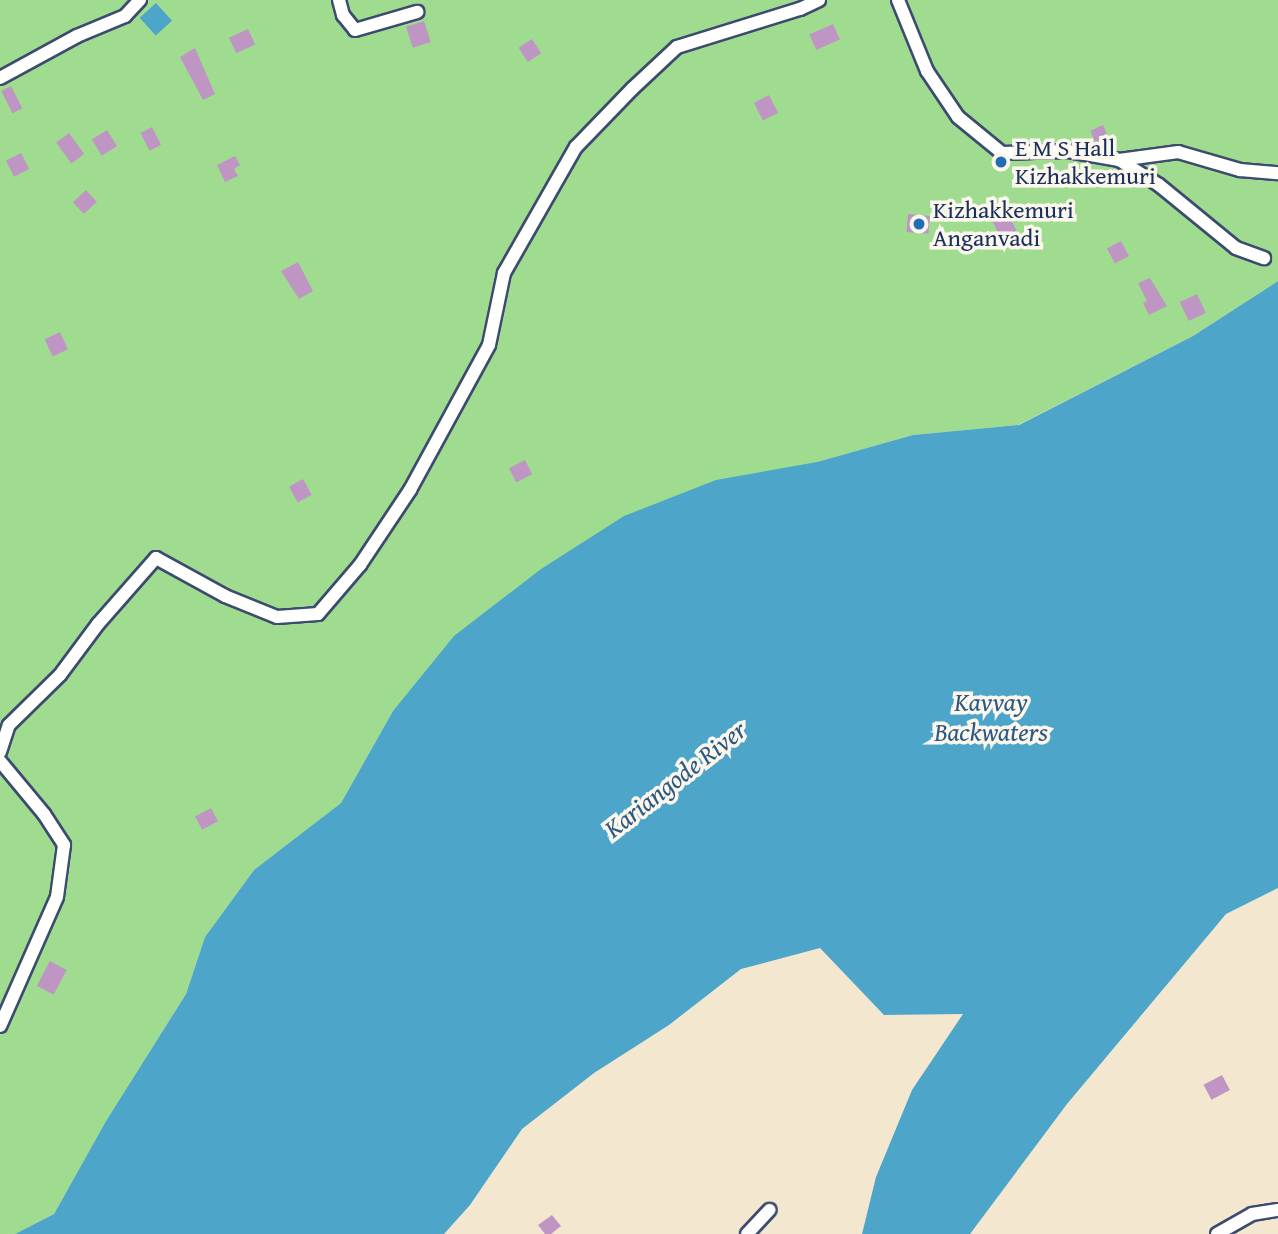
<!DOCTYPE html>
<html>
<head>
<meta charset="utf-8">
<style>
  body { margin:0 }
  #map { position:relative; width:1278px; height:1234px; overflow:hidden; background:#f4e7cf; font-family:"Gentium Book Plus",serif }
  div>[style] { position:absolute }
  .green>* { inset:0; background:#a0dc90 }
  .water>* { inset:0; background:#4ea5ca; transform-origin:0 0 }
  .building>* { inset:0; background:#bf96c3; transform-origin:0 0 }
  .roads { filter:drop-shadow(2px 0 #3c4b6f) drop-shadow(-2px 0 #3c4b6f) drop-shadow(0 2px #3c4b6f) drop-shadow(0 -2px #3c4b6f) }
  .street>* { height:12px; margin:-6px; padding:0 6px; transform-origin:6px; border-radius:6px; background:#fff }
  .dots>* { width:19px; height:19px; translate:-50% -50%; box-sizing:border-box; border:4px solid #fbf7ec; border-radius:50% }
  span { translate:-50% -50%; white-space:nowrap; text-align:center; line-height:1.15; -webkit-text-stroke:7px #fbf7ec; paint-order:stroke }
  .poi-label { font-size:24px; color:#1b2f5e }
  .left { translate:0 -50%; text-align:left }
  .water-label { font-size:26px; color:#2d5884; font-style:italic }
</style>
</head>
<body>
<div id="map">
  <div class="green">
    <div style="clip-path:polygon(0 0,1278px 0,1278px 281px,1193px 336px,1018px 425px,913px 435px,817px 462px,393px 711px,341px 803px,254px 870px,205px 937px,186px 994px,106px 1121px,54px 1214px,15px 1234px,0 1234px)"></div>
  </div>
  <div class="water">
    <div style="left:156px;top:3px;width:24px;height:22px;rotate:48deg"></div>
    <div style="clip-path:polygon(1278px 281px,1278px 888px,1226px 914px,1067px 1104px,970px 1234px,862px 1234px,876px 1177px,912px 1090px,963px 1014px,884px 1015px,820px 948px,741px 969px,669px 1025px,594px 1073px,522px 1129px,470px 1205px,444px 1234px,15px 1234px,54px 1214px,106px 1121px,186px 994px,205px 937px,254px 870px,341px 803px,393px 711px,454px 636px,541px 569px,624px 516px,716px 480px,817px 462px,913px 435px,1019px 425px,1193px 336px)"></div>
  </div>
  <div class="building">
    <div style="left:424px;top:21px;width:22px;height:19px;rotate:72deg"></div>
    <div style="left:833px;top:24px;width:17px;height:26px;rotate:66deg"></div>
    <div style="left:248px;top:29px;width:17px;height:21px;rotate:65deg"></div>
    <div style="left:532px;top:39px;width:17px;height:16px;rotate:57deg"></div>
    <div style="clip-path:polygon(195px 48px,215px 94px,203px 100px,180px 57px)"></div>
    <div style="left:11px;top:86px;width:25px;height:11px;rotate:63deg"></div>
    <div style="left:769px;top:95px;width:20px;height:17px;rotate:63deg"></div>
    <div style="left:1103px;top:125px;width:17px;height:14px;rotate:66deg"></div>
    <div style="left:152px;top:127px;width:20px;height:13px;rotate:63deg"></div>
    <div style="left:107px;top:130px;width:19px;height:18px;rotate:58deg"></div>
    <div style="left:69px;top:133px;width:26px;height:16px;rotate:54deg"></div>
    <div style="left:21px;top:153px;width:18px;height:17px;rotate:63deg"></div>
    <div style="clip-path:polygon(235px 156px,240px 165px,234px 169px,238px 176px,225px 182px,217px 165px)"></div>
    <div style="left:86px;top:190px;width:16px;height:18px;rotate:47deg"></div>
    <div style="left:1004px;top:207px;width:27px;height:17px;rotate:62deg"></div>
    <div style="left:908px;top:214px;width:22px;height:18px;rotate:5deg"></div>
    <div style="left:1121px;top:241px;width:17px;height:16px;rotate:62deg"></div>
    <div style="clip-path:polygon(298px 262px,313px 291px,299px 299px,281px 271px)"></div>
    <div style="clip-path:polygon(1150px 278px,1167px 306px,1149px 315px,1143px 303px,1147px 301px,1138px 283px)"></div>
    <div style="left:1197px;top:294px;width:21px;height:19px;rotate:65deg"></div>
    <div style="left:60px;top:332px;width:19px;height:17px;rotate:65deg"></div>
    <div style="left:525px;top:460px;width:16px;height:18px;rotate:63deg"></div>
    <div style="left:303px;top:479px;width:18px;height:16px;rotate:61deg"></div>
    <div style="left:211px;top:808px;width:15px;height:18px;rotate:62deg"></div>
    <div style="left:50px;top:961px;width:19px;height:28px;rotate:28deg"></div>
    <div style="left:1222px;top:1075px;width:17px;height:21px;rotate:62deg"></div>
    <div style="clip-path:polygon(552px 1215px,561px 1226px,551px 1234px,545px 1234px,538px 1225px)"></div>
  </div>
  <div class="roads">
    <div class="street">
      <div style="left:339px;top:0;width:16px;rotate:75deg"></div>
      <div style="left:343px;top:15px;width:19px;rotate:51deg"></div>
      <div style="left:355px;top:30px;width:65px;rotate:-16.2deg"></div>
      <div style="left:898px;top:0;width:77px;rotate:67.8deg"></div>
      <div style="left:927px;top:71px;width:55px;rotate:56deg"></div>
      <div style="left:958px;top:117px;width:57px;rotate:39.3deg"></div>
      <div style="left:1002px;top:153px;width:66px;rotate:-1.7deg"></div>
      <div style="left:1068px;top:151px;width:52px;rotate:10deg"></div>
      <div style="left:1119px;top:160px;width:47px;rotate:32deg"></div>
      <div style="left:1159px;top:185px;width:99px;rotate:39.3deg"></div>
      <div style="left:1236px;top:248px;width:30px;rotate:20deg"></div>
      <div style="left:0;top:78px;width:88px;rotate:-28.6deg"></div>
      <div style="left:77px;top:36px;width:52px;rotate:-22.6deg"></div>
      <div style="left:125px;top:16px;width:22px;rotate:-47deg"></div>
      <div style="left:1119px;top:160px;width:60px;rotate:-7.7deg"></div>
      <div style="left:1178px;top:152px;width:65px;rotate:16.2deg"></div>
      <div style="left:1240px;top:170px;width:38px;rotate:5deg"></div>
      <div style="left:0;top:752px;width:28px;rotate:-72deg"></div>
      <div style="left:9px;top:725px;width:71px;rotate:-44.4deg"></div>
      <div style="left:60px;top:675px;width:64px;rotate:-53.3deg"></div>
      <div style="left:98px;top:624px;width:88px;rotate:-48.7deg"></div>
      <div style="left:156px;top:558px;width:79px;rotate:28.8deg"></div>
      <div style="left:225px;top:596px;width:56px;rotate:22deg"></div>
      <div style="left:277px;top:617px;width:41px;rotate:-4.2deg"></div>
      <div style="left:318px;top:614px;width:65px;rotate:-49.4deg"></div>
      <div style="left:360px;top:565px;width:90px;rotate:-56.3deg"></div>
      <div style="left:410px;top:490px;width:165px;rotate:-61.4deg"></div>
      <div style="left:489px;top:345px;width:74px;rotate:-78.2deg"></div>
      <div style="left:504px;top:273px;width:145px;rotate:-60.3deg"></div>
      <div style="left:576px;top:147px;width:81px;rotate:-46deg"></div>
      <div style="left:632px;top:89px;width:62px;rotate:-43deg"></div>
      <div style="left:677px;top:47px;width:129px;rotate:-17.2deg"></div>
      <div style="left:800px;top:9px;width:21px;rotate:-25deg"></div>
      <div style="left:0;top:761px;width:69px;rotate:50.3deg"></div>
      <div style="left:44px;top:814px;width:37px;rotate:57deg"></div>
      <div style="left:64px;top:845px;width:52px;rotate:97.7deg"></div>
      <div style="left:57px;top:897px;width:141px;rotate:113.8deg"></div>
      <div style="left:747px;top:1234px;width:33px;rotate:-47deg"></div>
      <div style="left:1217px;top:1234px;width:40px;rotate:-29.7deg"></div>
      <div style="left:1252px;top:1214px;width:26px;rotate:-9deg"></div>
    </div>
  </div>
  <div class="dots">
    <div style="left:1001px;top:162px;background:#1f6fb2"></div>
    <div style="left:919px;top:224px;background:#1f6fb2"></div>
  </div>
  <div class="poi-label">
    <span class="left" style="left:1015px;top:162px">E M S Hall<br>Kizhakkemuri</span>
    <span class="left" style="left:933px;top:224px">Kizhakkemuri<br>Anganvadi</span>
  </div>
  <div class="water-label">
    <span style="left:991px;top:717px">Kavvay<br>Backwaters</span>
    <span style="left:675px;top:779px;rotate:-38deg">Kariangode River</span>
  </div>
</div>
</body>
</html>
